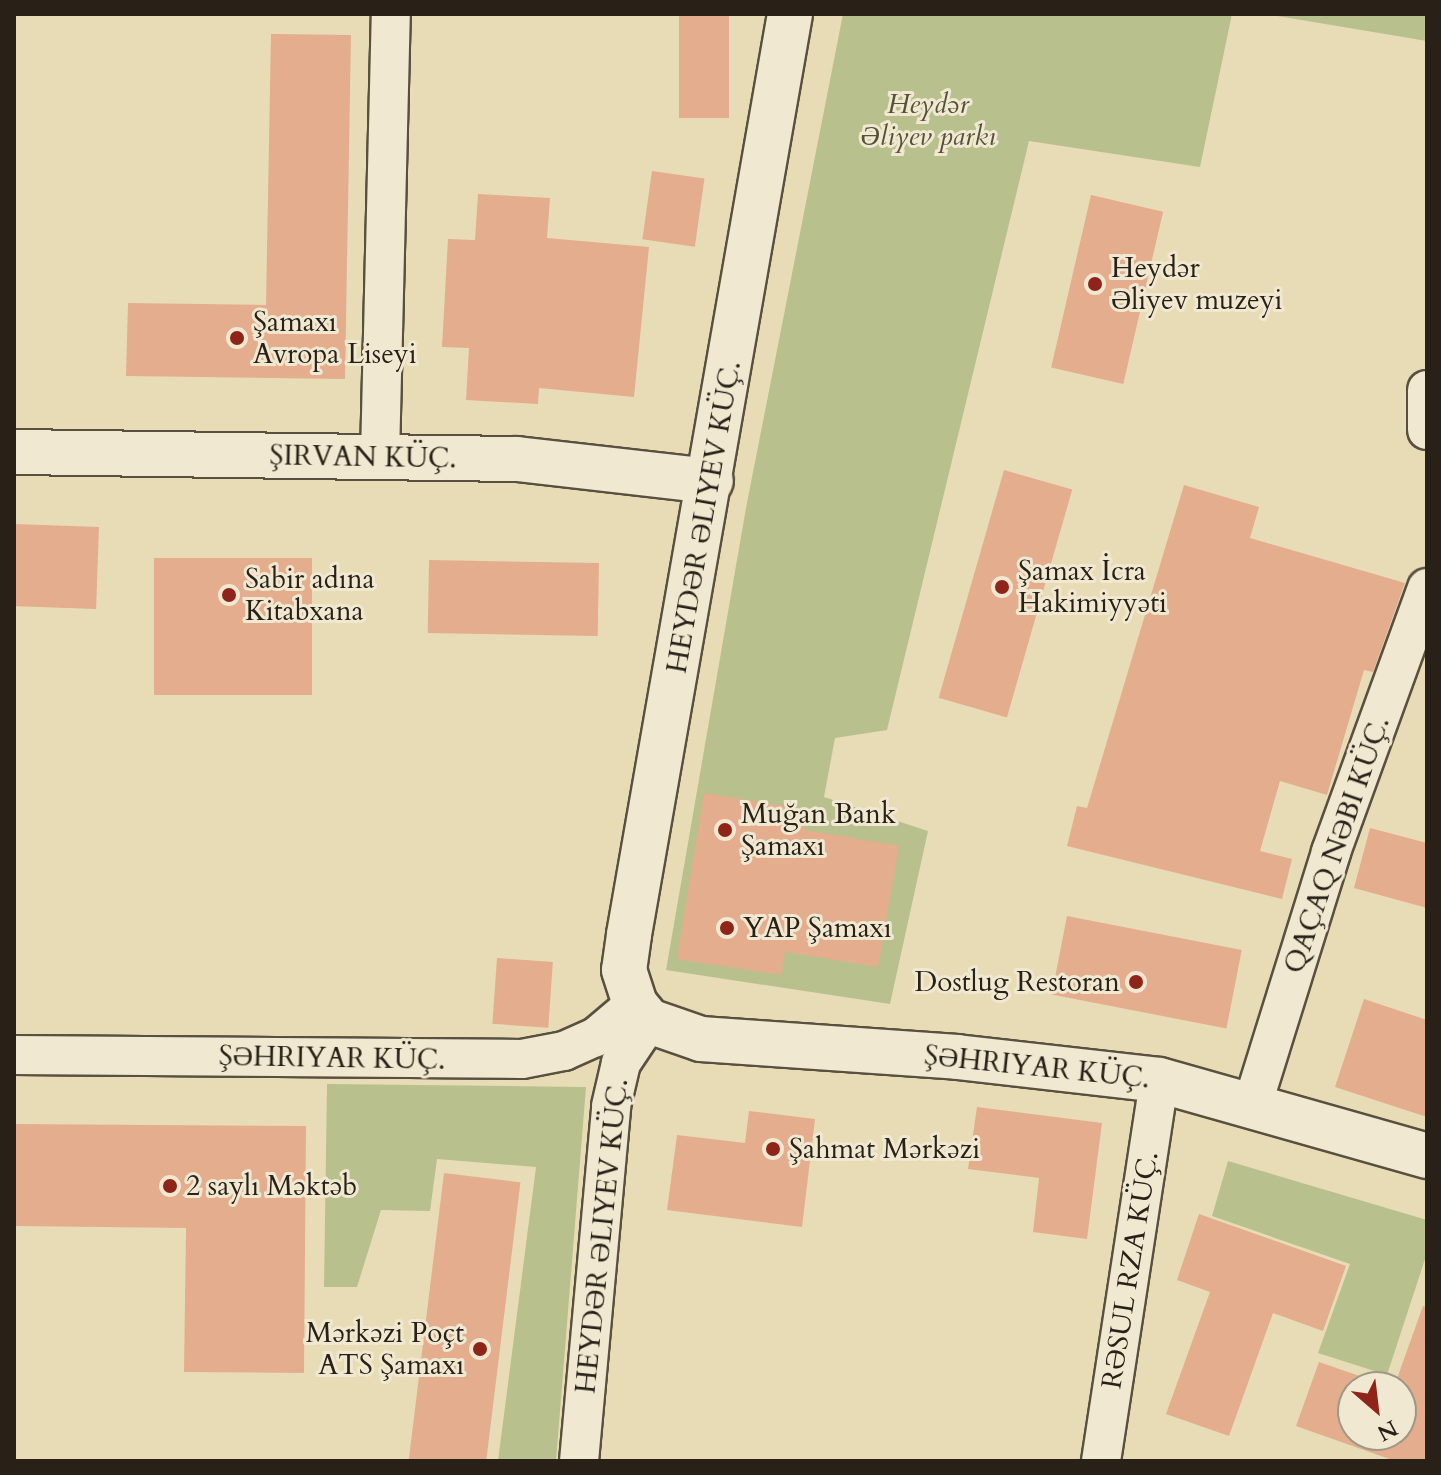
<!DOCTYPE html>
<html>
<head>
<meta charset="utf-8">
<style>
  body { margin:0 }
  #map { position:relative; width:1441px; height:1475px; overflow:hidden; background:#e8dcb7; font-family:Cardo,serif }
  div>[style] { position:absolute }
  .green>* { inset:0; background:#b8c08d }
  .building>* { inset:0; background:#e3ad8e; transform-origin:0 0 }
  .roads { filter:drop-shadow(2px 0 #59503f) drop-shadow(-2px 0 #59503f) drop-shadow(0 2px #59503f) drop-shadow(0 -2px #59503f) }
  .minor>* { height:38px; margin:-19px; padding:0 19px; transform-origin:19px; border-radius:19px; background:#f0e8d0 }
  .tertiary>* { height:44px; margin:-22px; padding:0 22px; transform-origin:22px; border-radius:22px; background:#f0e8d0 }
  .dots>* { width:22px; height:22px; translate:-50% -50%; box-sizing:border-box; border:4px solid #f0e8d0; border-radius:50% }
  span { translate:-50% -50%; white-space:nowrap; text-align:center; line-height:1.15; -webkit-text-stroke:6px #f0e8d0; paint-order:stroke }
  .park-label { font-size:28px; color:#54513a; font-style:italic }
  .poi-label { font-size:28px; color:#292117 }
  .left { translate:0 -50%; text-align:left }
  .right { translate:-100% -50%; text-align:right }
  .street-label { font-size:28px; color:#292117 }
  .frame { position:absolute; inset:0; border:16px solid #292117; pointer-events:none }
  .north { position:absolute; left:1337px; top:1371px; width:80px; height:80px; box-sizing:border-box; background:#f0e8d0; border:2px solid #a09886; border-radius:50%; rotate:152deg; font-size:22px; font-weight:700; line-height:32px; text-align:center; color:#292117 }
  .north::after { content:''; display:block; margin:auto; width:28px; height:36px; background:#8f2418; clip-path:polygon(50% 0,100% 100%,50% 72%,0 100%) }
</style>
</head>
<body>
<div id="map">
  <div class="green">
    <div style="clip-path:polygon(843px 14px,1232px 14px,1200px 167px,1029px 141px,887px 730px,835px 738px,824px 797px,928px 831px,890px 1004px,666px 970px,746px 508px)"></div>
    <div style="clip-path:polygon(1266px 14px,1427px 14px,1427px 41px)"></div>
    <div style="clip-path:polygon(327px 1084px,586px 1087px,556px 1461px,498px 1461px,536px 1167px,437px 1159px,430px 1211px,381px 1210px,357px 1287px,324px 1287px)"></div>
    <div style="clip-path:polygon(1228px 1161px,1427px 1220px,1427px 1253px,1387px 1375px,1318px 1353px,1350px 1264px,1212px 1216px)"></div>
  </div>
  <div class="building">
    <div style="left:679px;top:14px;width:50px;height:104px"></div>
    <div style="clip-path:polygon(271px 34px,351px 35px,345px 379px,126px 376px,128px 303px,266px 305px)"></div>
    <div style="left:652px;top:171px;width:53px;height:69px;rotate:8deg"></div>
    <div style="clip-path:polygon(478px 194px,550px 198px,547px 238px,649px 247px,634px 397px,539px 388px,538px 404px,466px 400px,469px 348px,442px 347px,448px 239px,475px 240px)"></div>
    <div style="left:1091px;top:195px;width:74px;height:177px;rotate:13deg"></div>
    <div style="left:1004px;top:470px;width:71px;height:237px;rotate:16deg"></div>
    <div style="clip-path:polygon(1184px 485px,1259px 507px,1250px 538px,1405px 583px,1373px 672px,1364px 670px,1327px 795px,1280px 781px,1260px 851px,1292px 859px,1282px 899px,1067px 846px,1077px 806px,1087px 808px)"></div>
    <div style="left:14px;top:524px;width:85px;height:82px;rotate:2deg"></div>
    <div style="left:154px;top:558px;width:158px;height:137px"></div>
    <div style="left:429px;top:560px;width:170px;height:73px;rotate:1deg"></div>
    <div style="clip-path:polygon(704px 793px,808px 810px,805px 830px,899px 846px,878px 967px,785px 952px,781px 975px,677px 959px)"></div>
    <div style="clip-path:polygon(1370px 828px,1427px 843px,1427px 908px,1354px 888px)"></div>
    <div style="left:1067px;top:916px;width:178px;height:80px;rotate:11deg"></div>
    <div style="left:497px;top:958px;width:56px;height:66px;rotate:4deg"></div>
    <div style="clip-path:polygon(1364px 999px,1427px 1020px,1427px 1117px,1335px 1087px)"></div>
    <div style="clip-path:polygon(977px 1107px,1102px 1123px,1087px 1239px,1033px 1232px,1039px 1178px,968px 1169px)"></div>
    <div style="clip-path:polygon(749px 1111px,815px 1119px,802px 1227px,667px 1210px,677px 1135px,745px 1143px)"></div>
    <div style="clip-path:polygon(14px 1124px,306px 1126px,304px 1373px,184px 1372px,186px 1228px,14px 1226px)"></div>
    <div style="left:444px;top:1173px;width:77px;height:290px;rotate:7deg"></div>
    <div style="clip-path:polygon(1199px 1214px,1346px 1266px,1323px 1331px,1273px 1313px,1229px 1436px,1166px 1414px,1210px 1292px,1177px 1280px)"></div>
    <div style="clip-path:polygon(1423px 1306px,1427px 1307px,1427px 1461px,1395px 1461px,1296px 1426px,1319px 1362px,1391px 1387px,1353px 1387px,1353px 1435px,1401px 1435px,1401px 1387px,1394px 1387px)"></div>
  </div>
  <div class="roads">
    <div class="minor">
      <div style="left:1427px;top:390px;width:40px;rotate:90deg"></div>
      <div style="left:380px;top:456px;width:442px;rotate:-88.6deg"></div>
      <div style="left:14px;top:1055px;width:508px;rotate:0.45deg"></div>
      <div style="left:522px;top:1059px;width:43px;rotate:-10.8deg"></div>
      <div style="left:564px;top:1051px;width:35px;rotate:-24deg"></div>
      <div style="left:596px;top:1037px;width:51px;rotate:-40.2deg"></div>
      <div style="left:1253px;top:1103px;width:263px;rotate:-72.7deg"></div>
      <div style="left:1331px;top:852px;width:281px;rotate:-70deg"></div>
      <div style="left:579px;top:1461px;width:356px;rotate:-84.8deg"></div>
      <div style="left:611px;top:1106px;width:44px;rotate:-76.9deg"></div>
      <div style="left:621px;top:1063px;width:50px;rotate:-56.3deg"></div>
      <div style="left:1101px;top:1461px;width:385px;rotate:-81.3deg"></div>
    </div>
    <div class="tertiary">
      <div style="left:790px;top:14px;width:935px;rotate:99.92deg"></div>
      <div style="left:629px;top:935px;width:35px;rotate:98deg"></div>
      <div style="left:624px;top:970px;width:36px;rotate:72deg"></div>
      <div style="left:635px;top:1004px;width:22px;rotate:51deg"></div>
      <div style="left:649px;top:1021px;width:55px;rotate:19.1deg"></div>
      <div style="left:701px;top:1039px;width:257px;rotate:4deg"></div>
      <div style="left:957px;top:1057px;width:203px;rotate:6.5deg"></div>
      <div style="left:1159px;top:1080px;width:279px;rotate:15.8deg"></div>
      <div style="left:14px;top:452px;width:503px;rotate:0.8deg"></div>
      <div style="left:517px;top:459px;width:195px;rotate:6.5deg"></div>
    </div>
  </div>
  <div class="dots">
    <div style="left:1095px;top:284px;background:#8f2418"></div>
    <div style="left:237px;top:338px;background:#8f2418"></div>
    <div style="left:1002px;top:587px;background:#8f2418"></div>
    <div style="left:229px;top:595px;background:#8f2418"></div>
    <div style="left:725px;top:830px;background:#8f2418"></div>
    <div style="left:727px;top:928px;background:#8f2418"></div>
    <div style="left:1136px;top:982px;background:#8f2418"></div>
    <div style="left:773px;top:1149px;background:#8f2418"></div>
    <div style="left:170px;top:1186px;background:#8f2418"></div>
    <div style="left:480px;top:1349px;background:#8f2418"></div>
  </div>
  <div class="park-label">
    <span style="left:928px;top:120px">Heydər<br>Əliyev parkı</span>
  </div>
  <div class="poi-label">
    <span class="left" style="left:1111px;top:284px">Heydər<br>Əliyev muzeyi</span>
    <span class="left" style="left:253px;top:338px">Şamaxı<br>Avropa Liseyi</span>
    <span class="left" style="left:1018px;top:587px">Şamax İcra<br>Hakimiyyəti</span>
    <span class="left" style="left:245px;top:595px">Sabir adına<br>Kitabxana</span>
    <span class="left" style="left:741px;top:830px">Muğan Bank<br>Şamaxı</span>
    <span class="left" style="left:743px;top:928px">YAP Şamaxı</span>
    <span class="right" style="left:1120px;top:982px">Dostlug Restoran</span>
    <span class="left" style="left:789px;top:1149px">Şahmat Mərkəzi</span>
    <span class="left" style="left:186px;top:1186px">2 saylı Məktəb</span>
    <span class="right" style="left:464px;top:1349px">Mərkəzi Poçt<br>ATS Şamaxı</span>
  </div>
  <div class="street-label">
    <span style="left:363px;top:457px;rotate:1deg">ŞIRVAN KÜÇ.</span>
    <span style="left:704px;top:517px;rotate:-80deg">HEYDƏR ƏLIYEV KÜÇ.</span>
    <span style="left:1337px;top:845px;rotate:-71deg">QAÇAQ NƏBI KÜÇ.</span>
    <span style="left:332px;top:1058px;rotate:1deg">ŞƏHRIYAR KÜÇ.</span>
    <span style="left:1037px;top:1067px;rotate:6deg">ŞƏHRIYAR KÜÇ.</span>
    <span style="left:602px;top:1236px;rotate:-84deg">HEYDƏR ƏLIYEV KÜÇ.</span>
    <span style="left:1130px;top:1270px;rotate:-81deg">RƏSUL RZA KÜÇ.</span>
  </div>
  <div class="frame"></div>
  <div class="north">N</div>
</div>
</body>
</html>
